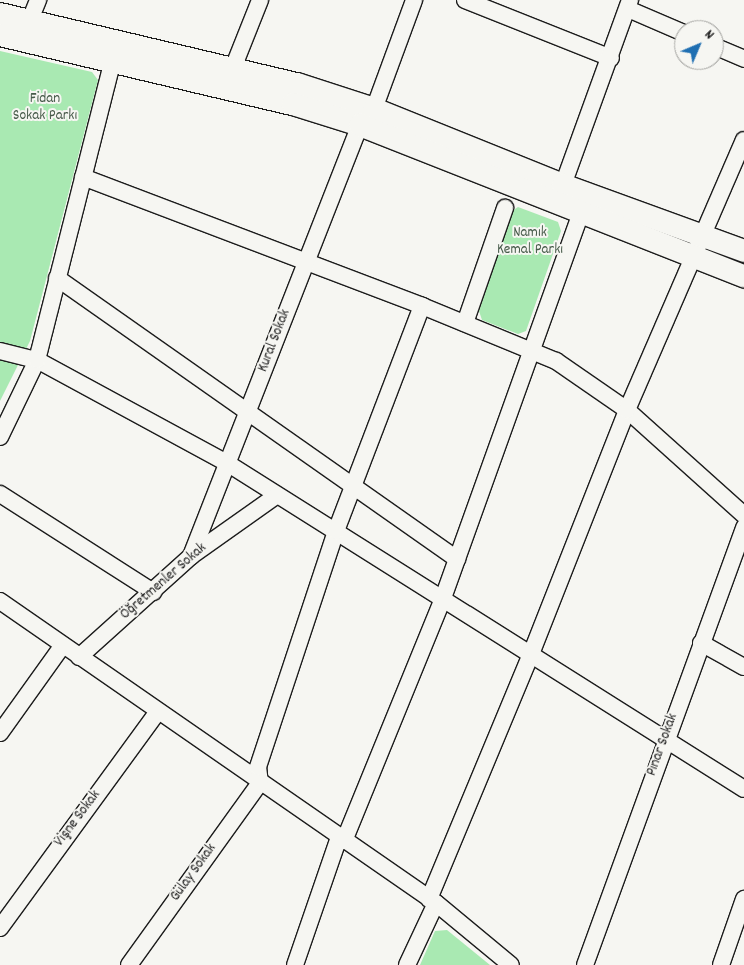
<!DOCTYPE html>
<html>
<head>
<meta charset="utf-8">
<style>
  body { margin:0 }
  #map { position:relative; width:744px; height:965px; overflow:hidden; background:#f6f6f2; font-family:Dekko,sans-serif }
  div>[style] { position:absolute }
  .green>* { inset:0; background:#a9e9b2 }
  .roads { filter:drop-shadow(1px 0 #1c1c1c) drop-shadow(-1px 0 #1c1c1c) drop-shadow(0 1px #1c1c1c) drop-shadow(0 -1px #1c1c1c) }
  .street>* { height:16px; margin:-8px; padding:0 8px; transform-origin:8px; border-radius:8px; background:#f6f6f2 }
  .secondary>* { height:22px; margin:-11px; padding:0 11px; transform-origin:11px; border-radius:11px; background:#f6f6f2 }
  span { translate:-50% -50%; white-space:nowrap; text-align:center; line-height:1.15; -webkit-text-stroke:4px #f6f6f2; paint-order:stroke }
  .park-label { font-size:15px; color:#465a49 }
  .street-label { font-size:15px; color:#1c1c1c }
  .north { position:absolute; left:674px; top:20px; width:50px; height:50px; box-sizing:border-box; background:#f6f6f2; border:1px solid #9f9f9c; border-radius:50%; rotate:45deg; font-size:14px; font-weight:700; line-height:20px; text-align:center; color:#1c1c1c }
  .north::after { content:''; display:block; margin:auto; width:18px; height:22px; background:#1f6fb2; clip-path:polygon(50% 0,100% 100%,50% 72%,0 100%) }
</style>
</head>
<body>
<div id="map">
  <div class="green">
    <div style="clip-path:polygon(0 51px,92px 72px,98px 80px,30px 341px,0 401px)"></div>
    <div style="clip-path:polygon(518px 207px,558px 222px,561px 231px,526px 331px,518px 334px,482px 320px,479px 311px,512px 211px)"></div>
    <div style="clip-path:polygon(447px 930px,490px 965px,420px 965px,435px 931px)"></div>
  </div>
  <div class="roads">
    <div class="street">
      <div style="left:465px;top:0;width:157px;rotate:21.7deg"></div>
      <div style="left:628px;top:9px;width:61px;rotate:23.2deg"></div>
      <div style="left:30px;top:20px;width:22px;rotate:-68deg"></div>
      <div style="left:714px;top:46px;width:33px;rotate:23deg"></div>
      <div style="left:233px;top:68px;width:73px;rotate:-68.3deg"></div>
      <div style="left:374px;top:109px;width:116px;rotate:-69.8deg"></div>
      <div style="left:83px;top:177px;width:363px;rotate:20.8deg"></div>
      <div style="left:422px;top:306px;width:145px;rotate:22.3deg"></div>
      <div style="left:556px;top:361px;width:86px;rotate:34.6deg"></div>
      <div style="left:627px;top:410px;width:157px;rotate:41.9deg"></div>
      <div style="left:563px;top:185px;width:197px;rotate:-70.1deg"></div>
      <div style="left:57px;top:278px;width:489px;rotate:35.1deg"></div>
      <div style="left:465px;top:323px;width:122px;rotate:-70.8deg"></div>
      <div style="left:0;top:351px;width:38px;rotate:14deg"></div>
      <div style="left:37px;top:360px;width:216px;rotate:28.5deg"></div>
      <div style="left:227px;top:463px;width:611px;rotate:32.23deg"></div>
      <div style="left:0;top:437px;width:85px;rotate:-64.3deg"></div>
      <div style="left:37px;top:360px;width:310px;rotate:-75.8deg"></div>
      <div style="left:0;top:494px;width:182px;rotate:32.6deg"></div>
      <div style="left:191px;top:556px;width:463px;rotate:-68.6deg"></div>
      <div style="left:0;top:601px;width:530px;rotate:34.71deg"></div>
      <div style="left:436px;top:903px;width:97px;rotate:39.6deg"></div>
      <div style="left:701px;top:643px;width:49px;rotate:29.2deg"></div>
      <div style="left:79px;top:657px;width:151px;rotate:-42deg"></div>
      <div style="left:191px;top:556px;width:105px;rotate:-35.3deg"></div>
      <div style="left:0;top:733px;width:108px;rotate:-54.4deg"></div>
      <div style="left:344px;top:841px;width:262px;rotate:-67.8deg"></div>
      <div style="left:443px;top:598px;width:409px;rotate:-70.3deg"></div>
      <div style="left:429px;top:899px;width:265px;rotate:-67.4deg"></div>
      <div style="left:531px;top:654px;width:262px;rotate:-68.5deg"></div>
      <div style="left:627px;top:410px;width:294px;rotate:-66.6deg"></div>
      <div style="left:0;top:928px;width:268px;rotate:-53.9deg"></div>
      <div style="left:129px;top:965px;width:224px;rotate:-54.3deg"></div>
      <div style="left:260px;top:783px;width:16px;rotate:-97deg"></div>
      <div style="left:258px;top:767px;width:249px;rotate:-71.7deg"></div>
      <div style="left:336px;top:531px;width:241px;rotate:-69.1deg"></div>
      <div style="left:295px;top:965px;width:135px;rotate:-71deg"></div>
      <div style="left:407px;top:965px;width:68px;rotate:-64.9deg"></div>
      <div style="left:585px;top:965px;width:466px;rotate:-70deg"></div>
      <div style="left:721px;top:965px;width:70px;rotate:-70.8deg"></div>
    </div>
    <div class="secondary">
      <div style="left:0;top:14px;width:305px;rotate:13.3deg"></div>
      <div style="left:297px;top:84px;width:81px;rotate:18deg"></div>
      <div style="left:374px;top:109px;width:204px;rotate:21.9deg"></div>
      <div style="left:563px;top:185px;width:193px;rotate:20deg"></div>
      <div style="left:0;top:35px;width:301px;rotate:13.3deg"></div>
      <div style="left:293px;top:104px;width:70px;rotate:17.4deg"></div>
      <div style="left:360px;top:125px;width:413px;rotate:21.5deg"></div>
    </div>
  </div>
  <div class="park-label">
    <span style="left:45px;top:108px">Fidan<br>Sokak Parkı</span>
    <span style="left:530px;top:242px">Namık<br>Kemal Parkı</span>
  </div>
  <div class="street-label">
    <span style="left:275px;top:341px;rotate:-69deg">Kural Sokak</span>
    <span style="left:164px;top:582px;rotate:-41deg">Öğretmenler Sokak</span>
    <span style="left:663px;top:745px;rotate:-70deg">Pınar Sokak</span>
    <span style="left:78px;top:819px;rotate:-53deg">Vişne Sokak</span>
    <span style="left:194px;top:873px;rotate:-54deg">Gülay Sokak</span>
  </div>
  <div class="north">N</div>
</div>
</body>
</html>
